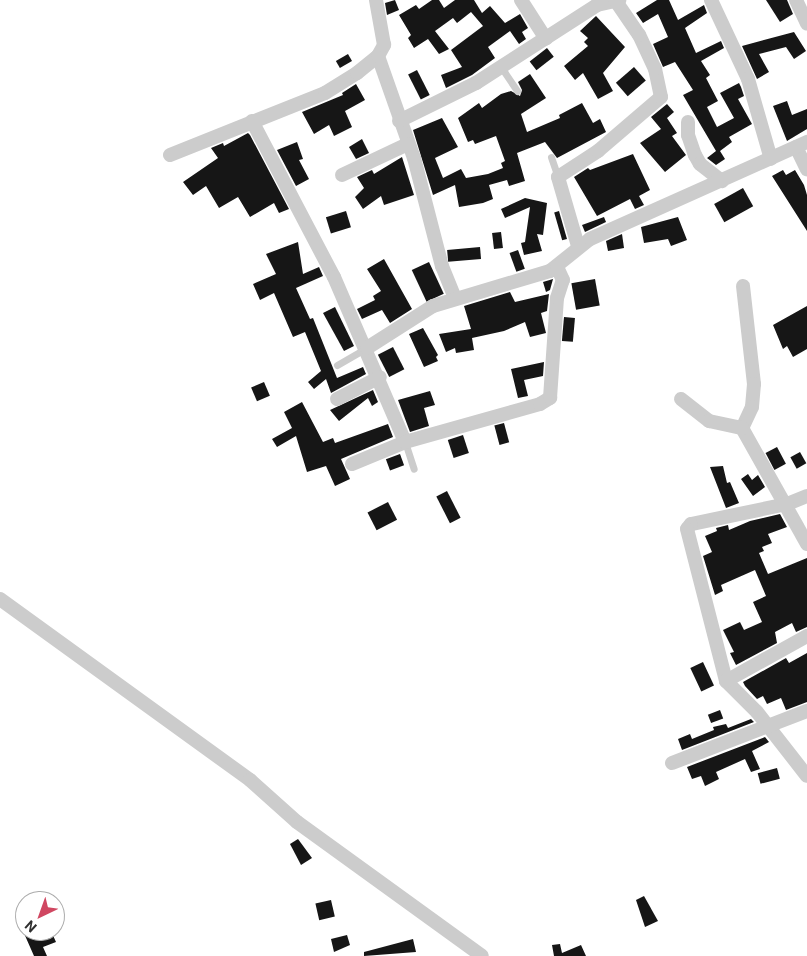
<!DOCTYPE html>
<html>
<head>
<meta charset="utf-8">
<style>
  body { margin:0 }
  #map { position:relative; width:807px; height:956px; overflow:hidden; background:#fff; font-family:Roboto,sans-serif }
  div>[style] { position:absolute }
  .building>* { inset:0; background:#161616; transform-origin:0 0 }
  .lane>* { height:7px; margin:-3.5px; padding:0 3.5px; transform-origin:3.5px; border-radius:3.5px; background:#ccc }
  .street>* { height:14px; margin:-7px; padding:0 7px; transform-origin:7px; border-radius:7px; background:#ccc }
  span { translate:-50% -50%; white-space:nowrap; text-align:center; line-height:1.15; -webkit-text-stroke:5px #fff; paint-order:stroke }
  .north { position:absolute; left:15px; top:891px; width:50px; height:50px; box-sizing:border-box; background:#fff; border:1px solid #acacac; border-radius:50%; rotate:222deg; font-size:14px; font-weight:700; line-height:20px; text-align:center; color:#2f2f2f }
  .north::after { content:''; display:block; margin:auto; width:18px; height:22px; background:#d04761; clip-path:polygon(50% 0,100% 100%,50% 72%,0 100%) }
</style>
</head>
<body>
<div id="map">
  <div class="building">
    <div style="clip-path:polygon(395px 0,399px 10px,387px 15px,385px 3px)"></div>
    <div style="clip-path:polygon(432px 0,439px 0,444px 8px,455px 0,474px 0,482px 13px,490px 6px,505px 23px,520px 14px,528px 28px,522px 32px,526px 39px,519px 44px,510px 31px,488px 47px,495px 58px,472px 75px,446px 88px,441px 75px,462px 67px,451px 50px,483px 26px,471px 12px,457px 23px,453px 18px,435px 31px,449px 49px,439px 54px,428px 39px,414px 48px,408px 38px,411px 35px,399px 15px,416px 5px,419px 9px)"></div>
    <div style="clip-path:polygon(657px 0,669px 0,678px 20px,704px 5px,707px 13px,685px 28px,696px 53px,721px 41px,724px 48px,701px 61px,710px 75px,706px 78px,718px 101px,707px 107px,717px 127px,734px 118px,720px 93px,739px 83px,741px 87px,744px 96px,738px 99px,752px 124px,729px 137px,732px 142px,720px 151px,725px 159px,716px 165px,707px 158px,716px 151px,683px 95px,693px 90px,675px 62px,663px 67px,653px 44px,668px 37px,658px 14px,643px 23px,636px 13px)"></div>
    <div style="clip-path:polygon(766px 0,787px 0,793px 14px,780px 22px)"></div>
    <div style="clip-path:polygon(596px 16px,625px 47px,603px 73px,613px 91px,598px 99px,583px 73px,575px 80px,564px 66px,588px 46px,584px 42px,588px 38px,580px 31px)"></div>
    <div style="clip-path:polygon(794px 32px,806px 51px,794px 59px,786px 47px,759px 54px,769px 72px,757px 79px,742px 46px)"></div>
    <div style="left:547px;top:48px;width:11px;height:22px;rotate:52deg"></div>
    <div style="left:348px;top:54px;width:8px;height:14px;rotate:60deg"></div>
    <div style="left:634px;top:67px;width:18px;height:24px;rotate:49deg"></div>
    <div style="left:417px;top:70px;width:28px;height:10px;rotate:63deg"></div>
    <div style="clip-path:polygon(530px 74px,546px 98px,521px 114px,527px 132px,560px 118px,559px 115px,582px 103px,593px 123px,600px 119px,606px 132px,557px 158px,545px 142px,517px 153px,525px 181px,509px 186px,507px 180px,489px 185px,493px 199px,483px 203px,459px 207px,455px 185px,433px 195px,413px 130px,442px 118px,458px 147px,435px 158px,443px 178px,461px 169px,466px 178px,488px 174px,503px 168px,501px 163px,505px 161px,496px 136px,475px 144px,473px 140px,468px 142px,458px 118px,479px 103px,482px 108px,501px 94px,511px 91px,520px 96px,522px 90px,518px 82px)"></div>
    <div style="clip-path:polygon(356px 84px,365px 100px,345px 111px,352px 127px,334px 136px,329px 125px,314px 134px,302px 112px,343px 95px,342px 93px)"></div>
    <div style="clip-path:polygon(787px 101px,792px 115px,807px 109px,807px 129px,787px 141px,773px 106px)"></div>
    <div style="clip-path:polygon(667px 104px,674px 112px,667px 118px,677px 133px,672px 136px,686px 155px,665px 172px,640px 143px,661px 129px,651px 117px)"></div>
    <div style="clip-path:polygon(248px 133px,250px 135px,289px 209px,279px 213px,274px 203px,250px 217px,238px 197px,219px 208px,206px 186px,193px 195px,183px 182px,218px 158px,211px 148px,223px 143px,224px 146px)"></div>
    <div style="clip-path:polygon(362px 139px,369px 153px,356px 159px,349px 147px)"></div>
    <div style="clip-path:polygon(297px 142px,303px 159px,299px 160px,309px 179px,296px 186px,277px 150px)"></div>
    <div style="clip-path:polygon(633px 154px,650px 190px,639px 196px,644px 205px,635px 209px,630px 199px,597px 216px,574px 177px,588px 168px,590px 170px)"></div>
    <div style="clip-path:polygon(402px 157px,414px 195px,384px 205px,381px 196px,363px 209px,355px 197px,364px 188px,357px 177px,372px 170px,374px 174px)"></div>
    <div style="clip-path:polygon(783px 170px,786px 175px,795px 170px,804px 185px,807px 195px,807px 231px,772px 176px)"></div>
    <div style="left:743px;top:188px;width:21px;height:33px;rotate:61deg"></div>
    <div style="clip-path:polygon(525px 198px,547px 203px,543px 235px,537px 234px,542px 251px,524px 255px,521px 243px,525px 242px,530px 207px,505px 218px,501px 209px)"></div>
    <div style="left:346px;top:211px;width:17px;height:21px;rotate:73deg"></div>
    <div style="left:559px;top:211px;width:29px;height:5px;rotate:74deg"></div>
    <div style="clip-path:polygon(604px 217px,606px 222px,585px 232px,582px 225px)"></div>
    <div style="clip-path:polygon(678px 217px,687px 240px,671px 246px,668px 239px,644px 243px,641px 227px)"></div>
    <div style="left:501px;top:232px;width:16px;height:9px;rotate:83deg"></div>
    <div style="clip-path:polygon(622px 234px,624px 248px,608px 251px,606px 241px)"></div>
    <div style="clip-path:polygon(298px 242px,303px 274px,319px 267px,323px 276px,296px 288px,310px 319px,313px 318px,337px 378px,363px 367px,366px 374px,331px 393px,326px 379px,314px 389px,308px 382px,321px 371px,305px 332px,293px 337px,274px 293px,260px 300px,253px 284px,276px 274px,266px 254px)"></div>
    <div style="left:480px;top:247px;width:12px;height:33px;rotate:85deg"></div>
    <div style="left:518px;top:250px;width:20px;height:9px;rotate:70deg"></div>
    <div style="clip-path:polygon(384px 259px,412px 309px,390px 323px,382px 310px,362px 319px,357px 309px,375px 300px,373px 296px,381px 291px,367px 269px)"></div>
    <div style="left:429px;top:262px;width:35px;height:19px;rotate:65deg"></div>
    <div style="clip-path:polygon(553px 279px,550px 290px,546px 292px,543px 282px)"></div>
    <div style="left:595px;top:279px;width:27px;height:24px;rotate:80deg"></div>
    <div style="clip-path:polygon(510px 292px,515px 302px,549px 294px,547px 311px,541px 313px,546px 333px,530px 337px,525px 322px,504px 331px,472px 338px,474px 350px,456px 353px,455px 348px,446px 352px,439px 334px,471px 329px,464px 306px)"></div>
    <div style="clip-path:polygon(807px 306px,807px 349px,793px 357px,787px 346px,783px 349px,773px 325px)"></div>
    <div style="clip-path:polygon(335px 307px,354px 346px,344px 351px,323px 313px)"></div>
    <div style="left:564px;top:317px;width:11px;height:24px;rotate:5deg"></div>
    <div style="clip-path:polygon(423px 328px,438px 355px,436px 357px,438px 361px,424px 367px,409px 334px)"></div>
    <div style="left:393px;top:347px;width:25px;height:17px;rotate:63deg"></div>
    <div style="clip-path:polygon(544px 362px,543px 376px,524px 380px,528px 396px,518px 398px,511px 369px)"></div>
    <div style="left:264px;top:382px;width:15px;height:14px;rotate:67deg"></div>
    <div style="clip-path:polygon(373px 390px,378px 402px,372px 406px,368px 398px,339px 421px,330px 410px)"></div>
    <div style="clip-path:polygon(430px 391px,435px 405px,424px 408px,429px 426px,410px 432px,398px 400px)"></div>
    <div style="clip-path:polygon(302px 402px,323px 442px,333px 438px,335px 443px,388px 424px,393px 437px,341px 459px,350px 479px,335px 486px,326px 466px,307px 472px,296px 436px,277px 447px,272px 439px,292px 428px,284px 412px)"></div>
    <div style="left:504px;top:423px;width:20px;height:10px;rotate:75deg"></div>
    <div style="left:463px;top:435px;width:19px;height:16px;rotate:72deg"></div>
    <div style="left:777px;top:447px;width:19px;height:13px;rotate:62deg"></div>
    <div style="left:800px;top:452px;width:13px;height:11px;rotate:61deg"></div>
    <div style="left:400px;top:454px;width:12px;height:15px;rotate:70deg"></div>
    <div style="clip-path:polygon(723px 466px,727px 483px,730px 482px,739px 503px,726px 508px,710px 467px)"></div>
    <div style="clip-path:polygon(748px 474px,752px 480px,758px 475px,765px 487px,753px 496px,741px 479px)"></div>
    <div style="left:447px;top:491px;width:30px;height:12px;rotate:63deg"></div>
    <div style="left:388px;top:502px;width:20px;height:23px;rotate:63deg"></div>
    <div style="clip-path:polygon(780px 514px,787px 527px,768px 534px,772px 543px,762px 547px,764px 551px,759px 553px,768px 574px,807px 558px,807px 627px,796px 632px,792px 623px,775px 632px,777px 643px,736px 665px,730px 653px,734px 652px,723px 630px,740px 622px,744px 630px,762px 622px,753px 602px,766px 596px,755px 570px,721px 585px,723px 591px,715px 595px,703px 556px,712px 552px,705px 536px,717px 531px,716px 528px,728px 525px,729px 530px,750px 521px)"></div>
    <div style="clip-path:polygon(807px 653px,807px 702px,786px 710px,781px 698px,767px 704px,763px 696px,757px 699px,745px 686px,743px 682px,786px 658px,789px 663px)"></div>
    <div style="left:703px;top:662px;width:26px;height:14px;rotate:65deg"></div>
    <div style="left:720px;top:710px;width:9px;height:13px;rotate:69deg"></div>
    <div style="clip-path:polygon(751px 719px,754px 722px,682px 750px,678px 739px,690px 734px,692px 739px,714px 730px,713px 727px,726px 724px,728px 728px)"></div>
    <div style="clip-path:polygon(765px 737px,769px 742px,752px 751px,760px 769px,751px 772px,745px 759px,716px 772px,719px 779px,705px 786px,701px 776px,692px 779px,687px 767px)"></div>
    <div style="left:777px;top:768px;width:11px;height:20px;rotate:75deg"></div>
    <div style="clip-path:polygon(298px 839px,312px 858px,301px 865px,290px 844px)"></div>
    <div style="clip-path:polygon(644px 896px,658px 921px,645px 927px,636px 900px)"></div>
    <div style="left:331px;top:900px;width:17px;height:16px;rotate:77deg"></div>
    <div style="clip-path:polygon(23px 931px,51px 931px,56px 942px,43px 947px,47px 956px,34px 956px)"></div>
    <div style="clip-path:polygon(347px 935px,350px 945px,334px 952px,331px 939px)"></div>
    <div style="clip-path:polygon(413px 939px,416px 952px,364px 956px,364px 952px)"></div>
    <div style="clip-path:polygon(560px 944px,562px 953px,581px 945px,586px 956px,554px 956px,552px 945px)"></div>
  </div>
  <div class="lane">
    <div style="left:501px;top:67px;width:29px;rotate:56deg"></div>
    <div style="left:551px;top:157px;width:21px;rotate:71deg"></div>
    <div style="left:337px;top:365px;width:34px;rotate:-30deg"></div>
    <div style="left:405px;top:442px;width:28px;rotate:72deg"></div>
  </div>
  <div class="street">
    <div style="left:521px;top:0;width:46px;rotate:57.3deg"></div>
    <div style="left:711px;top:0;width:87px;rotate:64.9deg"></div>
    <div style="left:748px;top:79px;width:83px;rotate:74deg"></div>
    <div style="left:796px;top:0;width:26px;rotate:65deg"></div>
    <div style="left:378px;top:56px;width:108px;rotate:70.6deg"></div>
    <div style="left:414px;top:158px;width:112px;rotate:75.5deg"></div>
    <div style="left:442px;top:266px;width:35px;rotate:68deg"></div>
    <div style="left:252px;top:121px;width:176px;rotate:62.3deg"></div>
    <div style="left:334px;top:277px;width:180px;rotate:66.7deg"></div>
    <div style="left:399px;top:121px;width:86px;rotate:-26.3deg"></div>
    <div style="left:476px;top:83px;width:144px;rotate:-32.8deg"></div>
    <div style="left:597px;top:5px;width:23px;rotate:-13deg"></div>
    <div style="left:688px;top:122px;width:13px;rotate:90deg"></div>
    <div style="left:688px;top:135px;width:21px;rotate:71deg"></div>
    <div style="left:695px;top:155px;width:10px;rotate:61deg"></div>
    <div style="left:700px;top:164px;width:28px;rotate:38deg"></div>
    <div style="left:796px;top:147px;width:25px;rotate:64deg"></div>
    <div style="left:170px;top:155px;width:167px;rotate:-21.8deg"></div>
    <div style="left:325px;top:93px;width:38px;rotate:-32deg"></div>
    <div style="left:357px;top:73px;width:27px;rotate:-39deg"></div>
    <div style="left:378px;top:56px;width:13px;rotate:-61deg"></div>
    <div style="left:384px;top:45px;width:46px;rotate:-100.1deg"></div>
    <div style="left:342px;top:175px;width:73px;rotate:-25.2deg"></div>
    <div style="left:578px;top:246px;width:72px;rotate:-106.2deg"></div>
    <div style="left:558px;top:177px;width:48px;rotate:-33deg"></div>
    <div style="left:598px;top:151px;width:83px;rotate:-40.6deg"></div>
    <div style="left:661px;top:97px;width:29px;rotate:-102deg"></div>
    <div style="left:655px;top:69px;width:38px;rotate:-115deg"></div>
    <div style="left:639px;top:35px;width:42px;rotate:-124.4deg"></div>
    <div style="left:743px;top:286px;width:99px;rotate:83.6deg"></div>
    <div style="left:754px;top:384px;width:23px;rotate:95deg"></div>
    <div style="left:752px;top:407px;width:23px;rotate:115deg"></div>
    <div style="left:742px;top:428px;width:133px;rotate:60.7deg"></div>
    <div style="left:367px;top:348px;width:78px;rotate:-32.5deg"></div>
    <div style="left:433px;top:306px;width:122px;rotate:-16.7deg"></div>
    <div style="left:550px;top:271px;width:51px;rotate:-38.7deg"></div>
    <div style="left:590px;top:239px;width:238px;rotate:-24.1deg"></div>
    <div style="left:337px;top:399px;width:48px;rotate:-27.1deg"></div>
    <div style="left:681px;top:399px;width:36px;rotate:38deg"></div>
    <div style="left:709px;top:421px;width:34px;rotate:12deg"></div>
    <div style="left:352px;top:464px;width:57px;rotate:-22.5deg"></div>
    <div style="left:405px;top:442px;width:140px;rotate:-15.7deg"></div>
    <div style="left:540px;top:404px;width:12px;rotate:-31deg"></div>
    <div style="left:550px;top:398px;width:100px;rotate:-86deg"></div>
    <div style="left:557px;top:298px;width:19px;rotate:-72deg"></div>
    <div style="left:563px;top:280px;width:14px;rotate:-115deg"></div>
    <div style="left:807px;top:496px;width:22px;rotate:158deg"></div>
    <div style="left:787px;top:504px;width:98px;rotate:168.2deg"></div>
    <div style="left:691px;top:524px;width:6px;rotate:129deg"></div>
    <div style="left:687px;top:529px;width:157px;rotate:75.6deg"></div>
    <div style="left:726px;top:681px;width:44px;rotate:45deg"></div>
    <div style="left:757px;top:712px;width:81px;rotate:52deg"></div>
    <div style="left:0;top:599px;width:309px;rotate:35.9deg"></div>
    <div style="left:250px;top:780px;width:63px;rotate:41.8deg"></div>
    <div style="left:297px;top:822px;width:228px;rotate:35.9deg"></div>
    <div style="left:726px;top:681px;width:93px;rotate:-29.1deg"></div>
    <div style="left:672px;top:763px;width:145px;rotate:-21.1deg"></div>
  </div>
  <div class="north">N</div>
</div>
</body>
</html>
